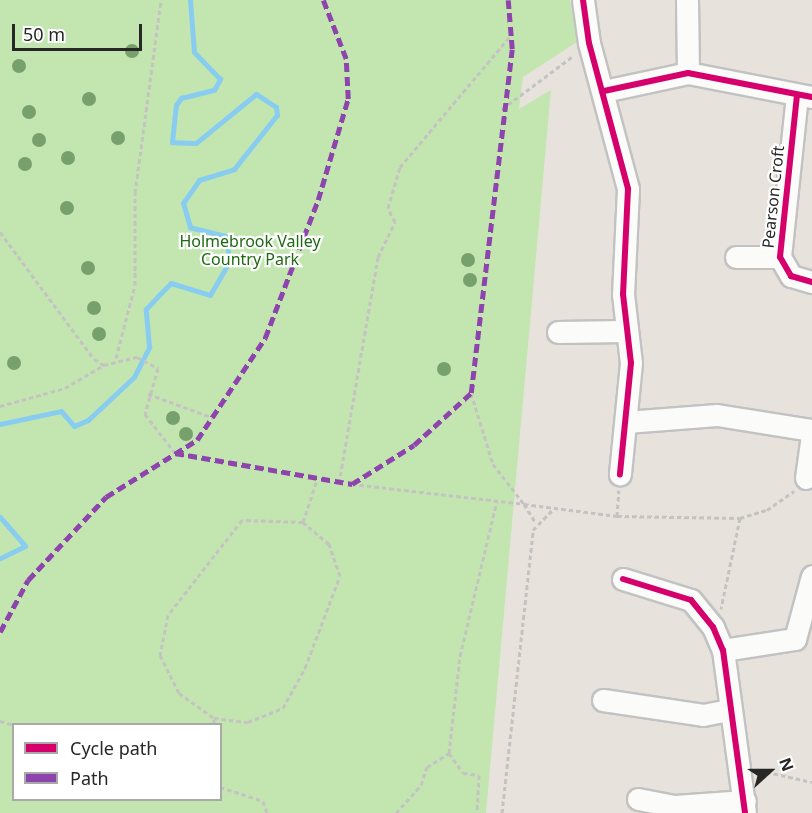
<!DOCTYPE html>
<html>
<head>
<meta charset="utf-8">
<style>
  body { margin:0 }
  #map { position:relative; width:812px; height:813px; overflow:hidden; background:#e7e3dc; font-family:"Noto Sans",sans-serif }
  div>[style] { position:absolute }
  .green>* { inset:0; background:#c3e6b1 }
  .stream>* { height:5px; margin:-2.5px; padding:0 2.5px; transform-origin:2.5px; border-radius:2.5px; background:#88cdf0 }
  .path>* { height:3px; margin-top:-1.5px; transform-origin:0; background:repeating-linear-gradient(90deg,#c4c3c2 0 4.5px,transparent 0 7.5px) }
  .roads { filter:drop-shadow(2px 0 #c3c2c2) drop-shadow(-2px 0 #c3c2c2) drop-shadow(0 2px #c3c2c2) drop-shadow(0 -2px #c3c2c2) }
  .minor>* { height:21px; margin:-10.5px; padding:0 10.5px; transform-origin:10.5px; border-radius:10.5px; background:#fbfbfa }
  .quiet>* { height:4.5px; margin-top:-2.25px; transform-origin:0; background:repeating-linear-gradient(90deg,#8e44ad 0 9px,transparent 0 13.5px) }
  .cycleway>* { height:6px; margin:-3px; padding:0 3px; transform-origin:3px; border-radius:3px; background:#d6006c }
  .trees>* { width:14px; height:14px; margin:-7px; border-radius:50%; background:#78a06d }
  span { translate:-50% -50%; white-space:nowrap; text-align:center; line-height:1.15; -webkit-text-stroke:4.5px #fff; paint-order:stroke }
  .street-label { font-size:16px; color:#272727 }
  .park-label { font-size:16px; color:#1e6913 }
  .legend { position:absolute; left:12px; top:723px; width:210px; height:78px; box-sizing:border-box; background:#fff; border:2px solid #a9a9a9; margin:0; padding:8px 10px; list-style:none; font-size:18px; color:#272727 }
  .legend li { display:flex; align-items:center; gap:12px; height:30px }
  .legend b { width:30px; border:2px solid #a9a9a9 }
  .north { position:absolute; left:740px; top:741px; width:60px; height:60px; -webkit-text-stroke:4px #fff; paint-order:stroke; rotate:69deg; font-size:16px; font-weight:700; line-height:24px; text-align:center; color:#272727 }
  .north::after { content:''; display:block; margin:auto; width:21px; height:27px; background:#272727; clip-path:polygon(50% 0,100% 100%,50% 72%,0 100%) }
  .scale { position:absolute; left:12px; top:24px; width:130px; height:27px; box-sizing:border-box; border:3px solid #272727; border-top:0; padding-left:8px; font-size:18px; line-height:21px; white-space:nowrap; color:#272727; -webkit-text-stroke:4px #fff; paint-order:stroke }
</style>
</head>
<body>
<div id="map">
  <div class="green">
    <div style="clip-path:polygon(evenodd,0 0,570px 0,577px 42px,523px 77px,519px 109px,551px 90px,486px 813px,0 813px,0 0,14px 724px,220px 724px,220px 800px,14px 800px,14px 724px)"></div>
  </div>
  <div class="stream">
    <div style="left:0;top:424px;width:62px;rotate:-12deg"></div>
    <div style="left:61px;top:411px;width:20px;rotate:49deg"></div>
    <div style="left:74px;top:426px;width:15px;rotate:-23deg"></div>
    <div style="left:88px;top:420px;width:63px;rotate:-43.1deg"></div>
    <div style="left:134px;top:377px;width:34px;rotate:-63deg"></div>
    <div style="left:149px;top:347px;width:38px;rotate:-95deg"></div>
    <div style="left:146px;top:309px;width:18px;rotate:-47deg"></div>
    <div style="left:158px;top:296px;width:18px;rotate:-45deg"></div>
    <div style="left:171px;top:283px;width:41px;rotate:17.1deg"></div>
    <div style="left:210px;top:295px;width:39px;rotate:-60deg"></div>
    <div style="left:230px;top:261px;width:25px;rotate:-101deg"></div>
    <div style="left:225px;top:236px;width:36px;rotate:-166deg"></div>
    <div style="left:190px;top:227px;width:25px;rotate:-106deg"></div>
    <div style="left:183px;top:203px;width:28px;rotate:-55deg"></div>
    <div style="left:199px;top:180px;width:37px;rotate:-17deg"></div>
    <div style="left:234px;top:169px;width:69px;rotate:-51.5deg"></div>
    <div style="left:277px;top:115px;width:8px;rotate:-97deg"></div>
    <div style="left:276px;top:107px;width:24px;rotate:-147deg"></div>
    <div style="left:256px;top:94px;width:77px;rotate:140.8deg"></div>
    <div style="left:196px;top:143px;width:24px;rotate:-178deg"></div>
    <div style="left:172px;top:142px;width:37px;rotate:-84deg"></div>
    <div style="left:176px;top:105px;width:9px;rotate:-54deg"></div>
    <div style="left:181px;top:98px;width:34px;rotate:-14deg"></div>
    <div style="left:214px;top:90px;width:13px;rotate:-61deg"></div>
    <div style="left:220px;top:79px;width:37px;rotate:-134deg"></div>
    <div style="left:194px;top:52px;width:52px;rotate:-94.4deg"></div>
    <div style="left:0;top:517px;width:38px;rotate:49deg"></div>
    <div style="left:25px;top:546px;width:28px;rotate:154deg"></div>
  </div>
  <div class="path">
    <div style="left:502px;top:109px;width:89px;rotate:-36.7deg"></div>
    <div style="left:0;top:232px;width:158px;rotate:53.5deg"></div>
    <div style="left:94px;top:359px;width:12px;rotate:31deg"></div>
    <div style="left:104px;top:365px;width:34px;rotate:-14deg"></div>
    <div style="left:137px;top:357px;width:24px;rotate:28deg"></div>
    <div style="left:158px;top:368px;width:48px;rotate:105.8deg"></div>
    <div style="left:145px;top:414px;width:49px;rotate:52.4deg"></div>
    <div style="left:116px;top:358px;width:75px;rotate:-75.4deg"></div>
    <div style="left:135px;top:285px;width:92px;rotate:-90deg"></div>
    <div style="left:135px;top:193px;width:195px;rotate:-82.3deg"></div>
    <div style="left:471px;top:393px;width:74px;rotate:72.8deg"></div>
    <div style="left:493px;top:464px;width:51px;rotate:52.2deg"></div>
    <div style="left:524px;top:504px;width:94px;rotate:7.4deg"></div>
    <div style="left:617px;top:516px;width:123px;rotate:0.9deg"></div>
    <div style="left:740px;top:518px;width:93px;rotate:101.8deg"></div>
    <div style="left:148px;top:394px;width:70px;rotate:20deg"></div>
    <div style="left:0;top:406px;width:67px;rotate:-15.5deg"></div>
    <div style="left:65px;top:388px;width:45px;rotate:-30.5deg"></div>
    <div style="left:339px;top:483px;width:229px;rotate:-80.2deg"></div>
    <div style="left:378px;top:257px;width:39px;rotate:-64deg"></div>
    <div style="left:395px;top:222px;width:16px;rotate:-117deg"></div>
    <div style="left:388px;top:208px;width:43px;rotate:-73.7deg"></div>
    <div style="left:400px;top:167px;width:172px;rotate:-49.9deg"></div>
    <div style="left:352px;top:484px;width:173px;rotate:6.6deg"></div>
    <div style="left:524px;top:504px;width:22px;rotate:58deg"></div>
    <div style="left:617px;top:516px;width:26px;rotate:-86deg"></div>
    <div style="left:740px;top:518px;width:28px;rotate:-17deg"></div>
    <div style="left:767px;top:510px;width:33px;rotate:-35deg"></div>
    <div style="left:303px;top:522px;width:61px;rotate:-178.1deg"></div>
    <div style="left:242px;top:520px;width:120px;rotate:127.9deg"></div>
    <div style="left:168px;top:615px;width:41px;rotate:101.3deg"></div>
    <div style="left:160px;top:655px;width:42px;rotate:63.4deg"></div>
    <div style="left:179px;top:693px;width:43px;rotate:35.5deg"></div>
    <div style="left:214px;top:718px;width:34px;rotate:7deg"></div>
    <div style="left:248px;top:722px;width:38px;rotate:-22deg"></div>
    <div style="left:283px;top:708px;width:46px;rotate:-61.2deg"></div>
    <div style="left:305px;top:668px;width:98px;rotate:-69.2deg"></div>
    <div style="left:340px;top:576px;width:34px;rotate:-109deg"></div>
    <div style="left:329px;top:544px;width:34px;rotate:-140deg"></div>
    <div style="left:303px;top:522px;width:44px;rotate:-71.6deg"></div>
    <div style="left:0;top:721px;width:15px;rotate:16deg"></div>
    <div style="left:214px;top:724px;width:6px;rotate:-90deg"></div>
    <div style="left:449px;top:753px;width:24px;rotate:55deg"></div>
    <div style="left:463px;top:773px;width:16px;rotate:7deg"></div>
    <div style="left:479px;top:775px;width:38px;rotate:93deg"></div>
    <div style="left:759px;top:770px;width:54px;rotate:12.8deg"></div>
    <div style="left:220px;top:787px;width:45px;rotate:18deg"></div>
    <div style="left:263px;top:801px;width:13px;rotate:72deg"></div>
    <div style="left:396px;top:813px;width:38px;rotate:-48deg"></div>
    <div style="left:421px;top:785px;width:19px;rotate:-72deg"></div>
    <div style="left:427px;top:767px;width:26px;rotate:-32deg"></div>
    <div style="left:449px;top:753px;width:98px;rotate:-83.5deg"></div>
    <div style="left:460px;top:656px;width:159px;rotate:-76.6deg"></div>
    <div style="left:502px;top:813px;width:285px;rotate:-83.7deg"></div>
    <div style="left:533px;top:530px;width:28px;rotate:-46deg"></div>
  </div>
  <div class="roads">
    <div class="minor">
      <div style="left:583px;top:0;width:43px;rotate:82.1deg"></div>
      <div style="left:589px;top:43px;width:151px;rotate:75deg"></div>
      <div style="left:628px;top:189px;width:105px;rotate:92.7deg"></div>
      <div style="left:623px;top:294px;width:69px;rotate:83.4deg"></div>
      <div style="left:631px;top:363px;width:112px;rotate:95.7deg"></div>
      <div style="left:687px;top:0;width:73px;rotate:89.2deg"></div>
      <div style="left:604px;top:91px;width:86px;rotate:-12.1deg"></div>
      <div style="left:688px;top:73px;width:126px;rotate:11deg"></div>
      <div style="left:797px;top:95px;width:163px;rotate:96deg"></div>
      <div style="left:780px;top:257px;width:22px;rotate:60deg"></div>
      <div style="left:791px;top:276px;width:22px;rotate:16deg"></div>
      <div style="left:736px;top:257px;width:44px"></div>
      <div style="left:558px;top:332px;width:67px;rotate:-0.9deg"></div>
      <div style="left:626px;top:422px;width:91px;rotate:-4.4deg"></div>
      <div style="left:717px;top:415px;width:96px;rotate:9deg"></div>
      <div style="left:806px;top:478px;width:43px;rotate:-82.1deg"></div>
      <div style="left:623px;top:579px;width:71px;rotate:17.2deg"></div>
      <div style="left:691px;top:600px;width:35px;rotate:51deg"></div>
      <div style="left:713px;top:627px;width:25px;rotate:67deg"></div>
      <div style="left:723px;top:650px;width:164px;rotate:82.3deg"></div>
      <div style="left:723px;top:650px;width:73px;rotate:-8.7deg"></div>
      <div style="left:795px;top:639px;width:65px;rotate:-74.9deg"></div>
      <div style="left:603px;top:700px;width:101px;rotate:8.5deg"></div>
      <div style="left:703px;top:715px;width:25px;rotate:-11deg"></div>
      <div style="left:638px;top:799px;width:38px;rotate:11deg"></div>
      <div style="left:675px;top:806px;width:70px;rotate:-4.1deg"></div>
    </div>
  </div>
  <div class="quiet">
    <div style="left:175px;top:453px;width:180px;rotate:9.9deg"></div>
    <div style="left:352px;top:484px;width:73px;rotate:-32.2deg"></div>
    <div style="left:414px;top:445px;width:77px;rotate:-42.4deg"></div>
    <div style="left:471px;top:393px;width:346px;rotate:-83.2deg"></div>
    <div style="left:512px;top:49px;width:49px;rotate:-94.7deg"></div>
    <div style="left:0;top:632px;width:59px;rotate:-61.7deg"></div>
    <div style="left:28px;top:580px;width:114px;rotate:-46.8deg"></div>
    <div style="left:106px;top:497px;width:107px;rotate:-32.1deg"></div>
    <div style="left:197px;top:440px;width:123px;rotate:-56.3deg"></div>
    <div style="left:265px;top:338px;width:148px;rotate:-69deg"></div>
    <div style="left:318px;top:200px;width:105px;rotate:-73.5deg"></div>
    <div style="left:348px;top:99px;width:40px;rotate:-92.9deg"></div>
    <div style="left:346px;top:59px;width:63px;rotate:-111.3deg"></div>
  </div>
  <div class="cycleway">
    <div style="left:583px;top:0;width:43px;rotate:82.1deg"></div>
    <div style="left:589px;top:43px;width:151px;rotate:75deg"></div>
    <div style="left:628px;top:189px;width:105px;rotate:92.7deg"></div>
    <div style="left:623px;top:294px;width:69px;rotate:83.4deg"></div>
    <div style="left:631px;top:363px;width:112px;rotate:95.7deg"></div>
    <div style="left:604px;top:91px;width:86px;rotate:-12.1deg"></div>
    <div style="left:688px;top:73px;width:126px;rotate:11deg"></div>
    <div style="left:797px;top:95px;width:163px;rotate:96deg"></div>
    <div style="left:780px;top:257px;width:22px;rotate:60deg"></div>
    <div style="left:791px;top:276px;width:22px;rotate:16deg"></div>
    <div style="left:623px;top:579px;width:71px;rotate:17.2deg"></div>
    <div style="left:691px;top:600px;width:35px;rotate:51deg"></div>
    <div style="left:713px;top:627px;width:25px;rotate:67deg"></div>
    <div style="left:723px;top:650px;width:164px;rotate:82.3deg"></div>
  </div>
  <div class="trees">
    <div style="left:132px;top:51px"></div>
    <div style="left:19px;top:66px"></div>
    <div style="left:89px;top:99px"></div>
    <div style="left:29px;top:112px"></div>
    <div style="left:118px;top:138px"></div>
    <div style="left:39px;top:140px"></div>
    <div style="left:68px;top:158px"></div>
    <div style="left:25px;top:164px"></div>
    <div style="left:67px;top:208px"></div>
    <div style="left:468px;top:260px"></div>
    <div style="left:88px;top:268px"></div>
    <div style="left:470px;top:280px"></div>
    <div style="left:94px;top:308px"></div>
    <div style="left:99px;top:334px"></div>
    <div style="left:14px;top:363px"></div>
    <div style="left:444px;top:369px"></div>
    <div style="left:173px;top:418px"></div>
    <div style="left:186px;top:434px"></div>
  </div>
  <div class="street-label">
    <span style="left:773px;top:197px;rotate:-84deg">Pearson Croft</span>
  </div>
  <div class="park-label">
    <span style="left:250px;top:250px">Holmebrook Valley<br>Country Park</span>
  </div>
  <ul class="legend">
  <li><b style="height:8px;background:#d6006c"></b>Cycle path</li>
  <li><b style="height:8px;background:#8e44ad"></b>Path</li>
  </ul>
  <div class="north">N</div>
  <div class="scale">50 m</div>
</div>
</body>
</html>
